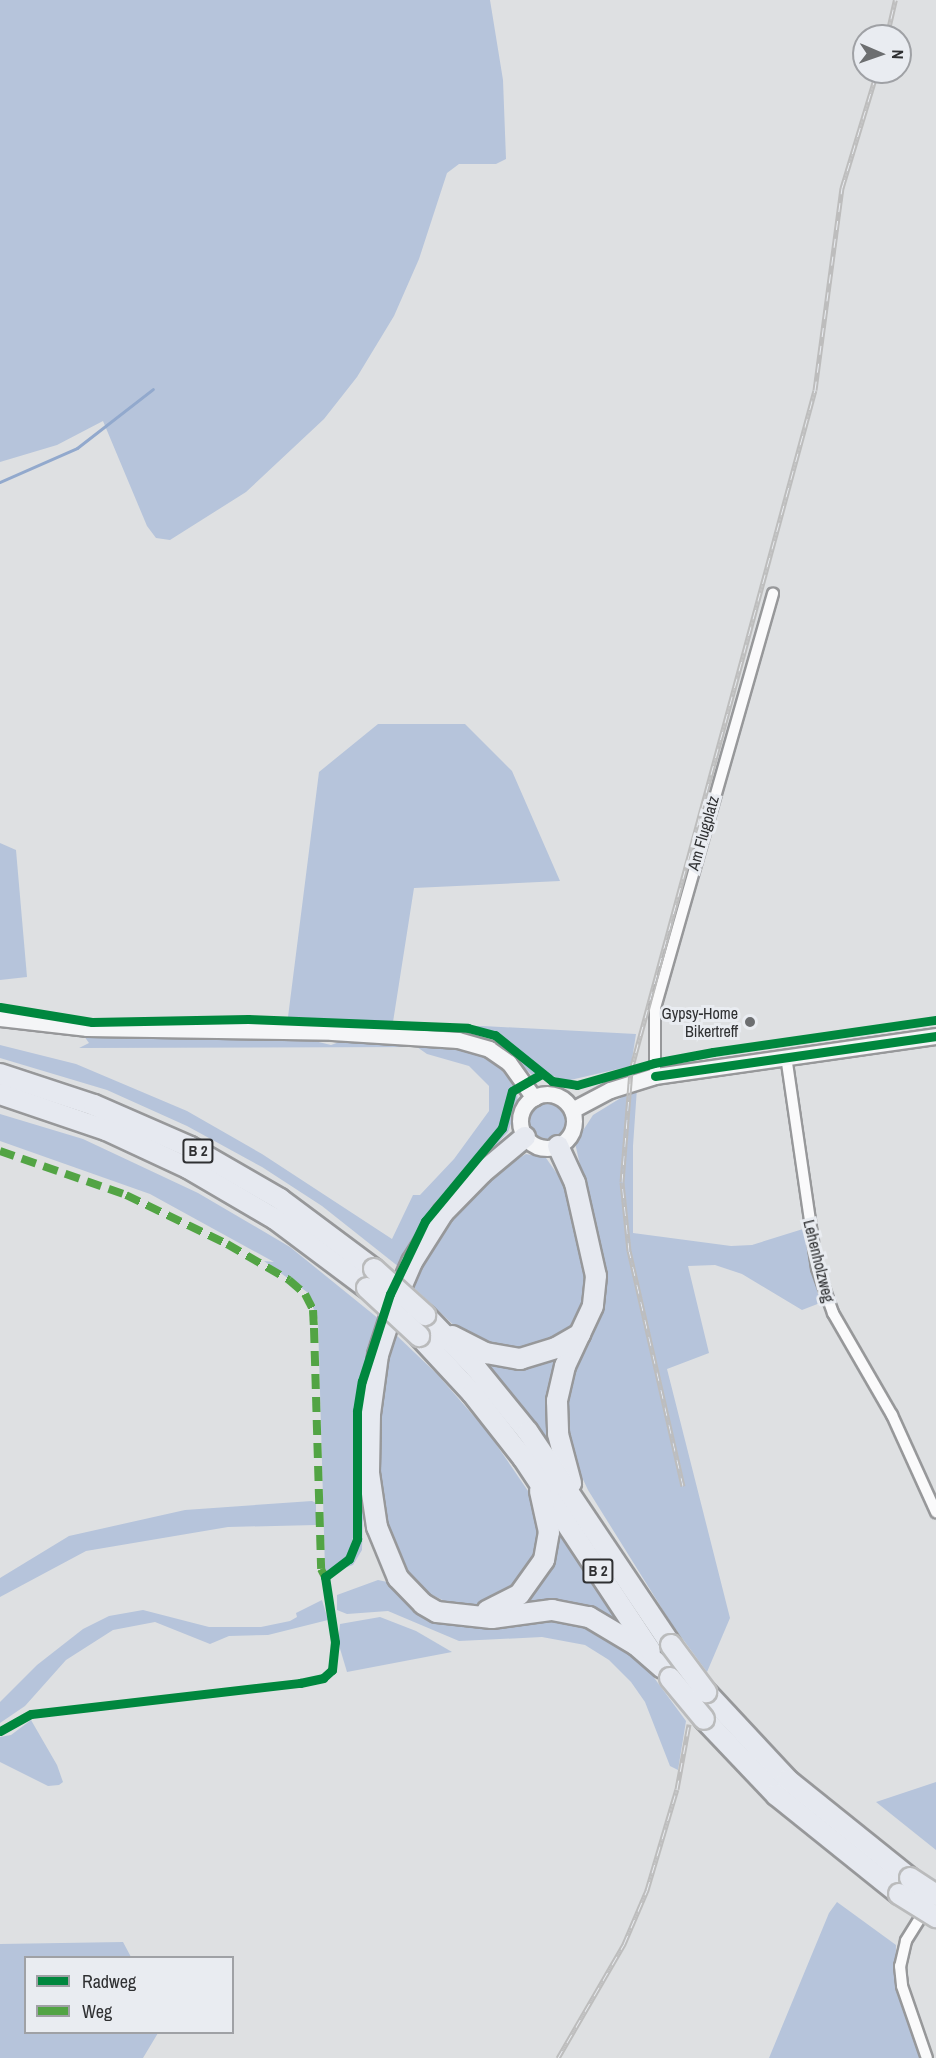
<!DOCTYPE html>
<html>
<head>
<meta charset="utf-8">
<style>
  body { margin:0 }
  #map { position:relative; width:936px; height:2058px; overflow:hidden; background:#dee0e2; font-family:"Archivo Narrow",sans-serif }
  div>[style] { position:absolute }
  .green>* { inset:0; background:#b6c4db }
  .stream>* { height:3px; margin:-1.5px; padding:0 1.5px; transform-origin:1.5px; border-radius:1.5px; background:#92a9cd }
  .roads { filter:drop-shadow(2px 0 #97989a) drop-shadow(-2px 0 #97989a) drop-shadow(0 2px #97989a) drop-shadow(0 -2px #97989a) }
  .street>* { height:10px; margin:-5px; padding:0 5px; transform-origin:5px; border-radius:5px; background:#fafafb }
  .secondary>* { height:15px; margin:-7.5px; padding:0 7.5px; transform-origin:7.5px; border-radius:7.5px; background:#f4f5f7 }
  .secondary>.ring { margin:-7.5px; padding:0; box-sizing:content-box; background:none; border:15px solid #f4f5f7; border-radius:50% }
  .highway>* { height:20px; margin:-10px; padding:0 10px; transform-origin:10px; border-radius:10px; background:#e6e9f0 }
  .rail>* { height:5px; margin-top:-2.5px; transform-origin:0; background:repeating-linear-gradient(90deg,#e9ecf1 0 9px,#bdbdbd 0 18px); box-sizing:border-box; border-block:2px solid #bdbdbd }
  .bridges { filter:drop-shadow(2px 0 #babbbc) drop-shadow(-2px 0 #babbbc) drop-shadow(0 2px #babbbc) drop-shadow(0 -2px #babbbc) }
  .highway-bridge>* { height:20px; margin:-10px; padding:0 10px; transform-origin:10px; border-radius:10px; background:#e6e9f0 }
  .quiet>* { height:8px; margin-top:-4px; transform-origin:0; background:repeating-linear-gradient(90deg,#52a444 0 15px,transparent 0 23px) }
  .cycleway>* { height:9px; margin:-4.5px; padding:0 4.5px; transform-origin:4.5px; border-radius:4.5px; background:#00873e }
  .dots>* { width:16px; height:16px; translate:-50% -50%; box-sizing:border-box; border:3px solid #e9ecf1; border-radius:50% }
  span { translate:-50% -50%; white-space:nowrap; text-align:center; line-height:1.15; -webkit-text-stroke:6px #e9ecf1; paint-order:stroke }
  .shield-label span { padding:2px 4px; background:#e9ecf1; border:2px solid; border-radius:4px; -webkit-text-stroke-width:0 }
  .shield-label { font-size:15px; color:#2f3032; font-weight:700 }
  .street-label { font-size:16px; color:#2f3032 }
  .poi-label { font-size:16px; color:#2f3032 }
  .right { translate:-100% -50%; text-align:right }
  .legend { position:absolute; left:24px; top:1956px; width:210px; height:78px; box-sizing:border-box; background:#e9ecf1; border:2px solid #9fa1a5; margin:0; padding:8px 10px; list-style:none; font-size:18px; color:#2f3032 }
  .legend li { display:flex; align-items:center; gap:12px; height:30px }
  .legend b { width:30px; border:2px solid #9fa1a5 }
  .north { position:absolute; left:852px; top:24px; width:60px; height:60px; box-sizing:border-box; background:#e9ecf1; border:2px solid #9fa1a5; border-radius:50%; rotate:92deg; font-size:16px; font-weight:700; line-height:24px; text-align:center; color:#2f3032 }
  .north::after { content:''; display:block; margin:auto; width:21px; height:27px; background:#6c6e70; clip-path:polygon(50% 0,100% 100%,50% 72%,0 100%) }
</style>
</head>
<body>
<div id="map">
  <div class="green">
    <div style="clip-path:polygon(0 0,490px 0,503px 80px,506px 159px,496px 164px,459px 164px,447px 173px,419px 259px,394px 316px,357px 377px,324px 419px,246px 492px,170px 540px,156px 538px,147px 526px,103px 421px,57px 445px,0 462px)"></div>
    <div style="clip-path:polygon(378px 724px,465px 724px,512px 771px,560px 881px,414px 888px,393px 1022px,288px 1017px,319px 772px)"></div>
    <div style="clip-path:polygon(0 843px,16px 850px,27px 977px,0 980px)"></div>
    <div style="clip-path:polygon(236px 1022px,397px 1026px,460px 1030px,508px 1045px,536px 1072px,532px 1075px,498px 1044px,473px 1036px,395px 1027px,240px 1026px)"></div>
    <div style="clip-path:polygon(468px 1026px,483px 1026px,636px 1034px,631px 1066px,566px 1081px,545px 1073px,502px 1036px)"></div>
    <div style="clip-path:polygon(84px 1036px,264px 1037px,302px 1038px,331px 1045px,345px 1040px,457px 1045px,492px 1058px,514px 1086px,499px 1128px,422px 1220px,399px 1267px,322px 1206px,262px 1167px,187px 1126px,107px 1090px,0 1058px,0 1045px,76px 1064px,187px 1111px,262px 1154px,392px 1239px,413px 1195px,420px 1195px,454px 1159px,489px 1111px,489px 1086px,469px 1066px,427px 1054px,417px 1047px,79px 1048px,89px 1043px)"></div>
    <div style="clip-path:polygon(637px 1088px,633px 1146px,633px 1233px,731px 1246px,752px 1245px,803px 1229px,820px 1303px,802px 1310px,742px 1274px,715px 1265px,688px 1266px,709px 1353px,667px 1369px,730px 1618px,707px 1672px,671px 1623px,588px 1490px,572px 1456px,565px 1415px,573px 1365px,594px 1330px,605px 1295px,604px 1270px,575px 1143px,593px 1115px)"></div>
    <div style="clip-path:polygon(517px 1092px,518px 1104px,508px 1132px,446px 1197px,502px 1133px)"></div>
    <div style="clip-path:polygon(545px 1102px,560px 1107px,567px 1118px,562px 1134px,551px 1140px,535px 1136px,529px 1124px,533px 1109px)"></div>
    <div style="clip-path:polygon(0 1114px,83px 1139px,198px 1193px,290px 1247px,379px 1319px,359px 1384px,356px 1527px,347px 1559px,327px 1572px,325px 1569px,318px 1320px,307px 1292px,264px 1261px,274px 1262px,150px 1194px,0 1141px)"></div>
    <div style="clip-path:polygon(526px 1154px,546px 1158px,565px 1185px,574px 1204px,592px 1287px,576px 1324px,561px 1340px,508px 1355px,462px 1333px,411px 1285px,441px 1232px,468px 1197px,492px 1175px)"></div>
    <div style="clip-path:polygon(393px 1332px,437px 1374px,487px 1431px,537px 1504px,542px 1538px,528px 1578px,490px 1604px,457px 1607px,420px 1589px,398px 1559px,389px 1535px,376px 1457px,382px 1374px)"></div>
    <div style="clip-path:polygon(559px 1353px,559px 1457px,477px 1356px)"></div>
    <div style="clip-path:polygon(367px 1370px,362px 1550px,353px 1565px,338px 1570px,351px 1560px,359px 1542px,359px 1431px)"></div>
    <div style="clip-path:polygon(312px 1501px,316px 1503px,316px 1525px,228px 1527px,86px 1551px,0 1597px,0 1578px,69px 1536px,185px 1510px)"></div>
    <div style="clip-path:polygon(554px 1521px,573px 1553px,624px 1630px,510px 1607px)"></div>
    <div style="clip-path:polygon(378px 1580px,392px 1583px,421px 1612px,453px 1625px,471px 1626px,547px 1615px,590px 1622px,641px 1660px,686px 1721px,678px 1770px,670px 1766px,645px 1702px,631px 1682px,609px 1660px,585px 1645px,542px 1637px,459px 1641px,388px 1611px,347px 1614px,337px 1610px,337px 1595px)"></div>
    <div style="clip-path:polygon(322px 1600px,328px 1620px,268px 1635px,229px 1636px,210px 1644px,155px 1622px,113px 1630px,66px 1660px,25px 1706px,0 1723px,0 1702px,37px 1665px,83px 1629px,109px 1616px,143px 1610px,209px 1627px,261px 1627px,290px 1621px,297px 1617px,296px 1613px)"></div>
    <div style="clip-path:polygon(380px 1617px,416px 1631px,452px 1652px,347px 1672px,338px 1642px,340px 1624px)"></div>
    <div style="clip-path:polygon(31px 1720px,57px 1765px,63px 1782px,59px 1785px,48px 1786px,0 1762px,0 1737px,11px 1735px)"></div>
    <div style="clip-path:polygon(936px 1782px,936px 1850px,876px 1802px)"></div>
    <div style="clip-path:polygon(837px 1902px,896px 1945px,895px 1986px,921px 2058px,769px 2058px,829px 1913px)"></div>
    <div style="clip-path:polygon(123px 1942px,131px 1957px,26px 1958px,26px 2032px,158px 2033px,143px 2058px,0 2058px,0 1944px)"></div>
  </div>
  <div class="stream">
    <div style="left:0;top:482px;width:84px;rotate:-23.8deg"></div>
    <div style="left:77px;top:448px;width:96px;rotate:-37.8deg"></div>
  </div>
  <div class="roads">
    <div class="street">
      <div style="left:786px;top:1056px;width:214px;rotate:81.7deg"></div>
      <div style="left:817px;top:1268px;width:48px;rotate:70.4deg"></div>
      <div style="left:833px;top:1313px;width:118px;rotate:60deg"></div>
      <div style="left:892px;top:1415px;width:107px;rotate:65.6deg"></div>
      <div style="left:655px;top:1076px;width:68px;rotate:-90deg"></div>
      <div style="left:655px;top:1008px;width:431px;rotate:-74.1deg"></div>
      <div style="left:927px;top:1907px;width:40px;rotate:122deg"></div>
      <div style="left:906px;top:1941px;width:26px;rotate:103deg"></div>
      <div style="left:900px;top:1966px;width:20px;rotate:84deg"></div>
      <div style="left:902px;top:1986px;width:76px;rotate:70.9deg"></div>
    </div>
    <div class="secondary">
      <div style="left:0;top:1018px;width:88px;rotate:6.6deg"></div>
      <div style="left:87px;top:1028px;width:245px;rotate:0.9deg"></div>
      <div style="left:332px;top:1032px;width:126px;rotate:3.6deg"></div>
      <div style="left:458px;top:1040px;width:32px;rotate:16deg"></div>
      <div style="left:489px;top:1049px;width:24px;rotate:35deg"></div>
      <div style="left:509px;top:1063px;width:43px;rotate:54.5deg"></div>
      <div class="ring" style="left:520px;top:1094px;width:39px;height:39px"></div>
      <div style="left:572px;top:1110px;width:43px;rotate:-27.8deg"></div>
      <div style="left:610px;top:1090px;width:47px;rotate:-17.3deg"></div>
      <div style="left:655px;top:1076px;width:284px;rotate:-8.1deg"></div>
    </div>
    <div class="highway">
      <div style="left:0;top:1074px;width:99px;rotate:18.3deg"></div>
      <div style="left:94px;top:1105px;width:105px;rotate:23.6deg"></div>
      <div style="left:190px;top:1147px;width:104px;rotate:30deg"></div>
      <div style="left:280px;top:1199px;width:117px;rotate:36.7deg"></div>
      <div style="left:0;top:1094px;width:112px;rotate:18.8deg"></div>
      <div style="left:106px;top:1130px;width:90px;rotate:24.9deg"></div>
      <div style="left:188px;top:1168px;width:101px;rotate:30.4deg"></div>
      <div style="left:275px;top:1219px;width:115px;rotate:36.9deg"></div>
      <div style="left:525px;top:1137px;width:56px;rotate:140.1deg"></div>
      <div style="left:482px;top:1173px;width:56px;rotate:134.3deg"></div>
      <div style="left:443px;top:1213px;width:58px;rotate:122.3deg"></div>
      <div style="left:412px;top:1262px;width:40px;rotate:113.4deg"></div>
      <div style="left:396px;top:1299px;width:59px;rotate:107.8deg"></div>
      <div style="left:378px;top:1355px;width:60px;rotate:97.7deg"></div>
      <div style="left:370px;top:1414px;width:59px;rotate:91deg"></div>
      <div style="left:369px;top:1473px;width:55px;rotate:81.6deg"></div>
      <div style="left:377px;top:1527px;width:55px;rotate:67.6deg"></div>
      <div style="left:398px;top:1578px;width:36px;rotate:46deg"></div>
      <div style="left:423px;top:1604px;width:16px;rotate:30deg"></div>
      <div style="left:437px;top:1612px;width:55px;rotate:6.2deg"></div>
      <div style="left:492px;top:1618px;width:61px;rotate:-7.6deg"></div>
      <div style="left:552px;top:1610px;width:38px;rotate:11deg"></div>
      <div style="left:589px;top:1617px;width:55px;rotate:30.8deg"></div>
      <div style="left:636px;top:1645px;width:35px;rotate:41deg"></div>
      <div style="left:558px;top:1146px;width:41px;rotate:65.3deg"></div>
      <div style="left:575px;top:1183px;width:95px;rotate:77.3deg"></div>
      <div style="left:596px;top:1276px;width:30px;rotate:96deg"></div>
      <div style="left:593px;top:1306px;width:66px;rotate:115deg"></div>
      <div style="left:565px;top:1366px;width:36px;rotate:103deg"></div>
      <div style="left:557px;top:1401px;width:33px;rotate:88deg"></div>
      <div style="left:558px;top:1434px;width:51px;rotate:75.1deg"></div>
      <div style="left:425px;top:1315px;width:74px;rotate:46.1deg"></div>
      <div style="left:476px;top:1368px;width:82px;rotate:50.9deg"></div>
      <div style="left:528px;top:1432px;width:257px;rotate:56.1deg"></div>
      <div style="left:419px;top:1336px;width:78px;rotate:47.1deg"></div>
      <div style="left:472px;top:1393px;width:83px;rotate:51.9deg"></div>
      <div style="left:523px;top:1458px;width:230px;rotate:56.5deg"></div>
      <div style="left:452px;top:1336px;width:38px;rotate:27deg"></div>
      <div style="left:486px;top:1353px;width:35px;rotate:10deg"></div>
      <div style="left:520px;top:1359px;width:38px;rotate:-17deg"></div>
      <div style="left:556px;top:1348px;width:28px;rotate:-30deg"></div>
      <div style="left:487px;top:1611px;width:36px;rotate:-27deg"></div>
      <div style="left:519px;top:1595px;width:43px;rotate:-54.5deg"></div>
      <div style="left:544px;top:1560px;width:28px;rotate:-80deg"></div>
      <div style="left:549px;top:1532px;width:42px;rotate:-102.4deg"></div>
      <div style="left:706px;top:1692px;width:120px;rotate:47deg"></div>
      <div style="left:788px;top:1780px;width:156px;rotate:38.8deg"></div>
      <div style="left:704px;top:1719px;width:105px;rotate:46.5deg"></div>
      <div style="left:776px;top:1795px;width:158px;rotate:38.8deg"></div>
    </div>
  </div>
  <div class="rail">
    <div style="left:887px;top:36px;width:37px;rotate:-77deg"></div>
    <div style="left:683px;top:1486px;width:241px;rotate:-102.9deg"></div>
    <div style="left:629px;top:1251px;width:69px;rotate:-95.8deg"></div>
    <div style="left:622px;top:1182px;width:112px;rotate:-85.4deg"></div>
    <div style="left:631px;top:1070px;width:704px;rotate:-74.86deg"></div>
    <div style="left:815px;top:390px;width:204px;rotate:-82.4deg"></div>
    <div style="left:842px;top:188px;width:121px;rotate:-73.2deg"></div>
    <div style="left:558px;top:2058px;width:132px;rotate:-59.9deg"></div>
    <div style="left:624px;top:1944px;width:59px;rotate:-66.9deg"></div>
    <div style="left:647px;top:1890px;width:105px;rotate:-73.5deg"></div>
    <div style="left:677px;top:1789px;width:66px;rotate:-79.5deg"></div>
  </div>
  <div class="bridges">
    <div class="highway-bridge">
      <div style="left:374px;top:1269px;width:69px;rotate:42deg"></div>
      <div style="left:367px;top:1288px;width:71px;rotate:42.7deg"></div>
      <div style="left:671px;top:1645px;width:59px;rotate:53.3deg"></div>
      <div style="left:670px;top:1678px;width:53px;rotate:50.3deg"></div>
      <div style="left:910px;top:1878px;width:31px;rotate:33deg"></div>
      <div style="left:899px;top:1894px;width:44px;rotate:31.9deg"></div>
    </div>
  </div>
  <div class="quiet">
    <div style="left:0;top:1151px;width:133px;rotate:19.2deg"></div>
    <div style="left:126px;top:1195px;width:112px;rotate:25.9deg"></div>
    <div style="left:227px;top:1244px;width:72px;rotate:30.1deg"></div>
    <div style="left:289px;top:1280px;width:21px;rotate:41deg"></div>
    <div style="left:305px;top:1294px;width:18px;rotate:63deg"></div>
    <div style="left:313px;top:1310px;width:18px;rotate:87deg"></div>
    <div style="left:314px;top:1328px;width:241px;rotate:88.3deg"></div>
    <div style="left:321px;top:1569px;width:9px;rotate:63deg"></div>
    <div style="left:325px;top:1577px;width:5px;rotate:-37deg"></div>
  </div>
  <div class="cycleway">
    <div style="left:0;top:1007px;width:93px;rotate:9.3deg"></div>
    <div style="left:92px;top:1022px;width:156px;rotate:-1.1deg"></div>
    <div style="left:248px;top:1019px;width:220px;rotate:2.3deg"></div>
    <div style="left:468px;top:1028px;width:28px;rotate:15deg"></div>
    <div style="left:495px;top:1035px;width:73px;rotate:38.9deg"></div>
    <div style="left:552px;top:1081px;width:25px;rotate:9deg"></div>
    <div style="left:577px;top:1085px;width:80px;rotate:-15.9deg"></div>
    <div style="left:654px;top:1063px;width:60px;rotate:-10.6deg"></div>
    <div style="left:713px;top:1052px;width:225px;rotate:-8.2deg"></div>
    <div style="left:655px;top:1076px;width:284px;rotate:-8.1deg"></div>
    <div style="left:0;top:1731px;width:35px;rotate:-29deg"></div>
    <div style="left:31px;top:1714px;width:271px;rotate:-6.6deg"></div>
    <div style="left:300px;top:1683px;width:24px;rotate:-12deg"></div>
    <div style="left:323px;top:1678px;width:12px;rotate:-42deg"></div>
    <div style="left:332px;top:1670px;width:28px;rotate:-84deg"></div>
    <div style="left:335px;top:1642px;width:66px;rotate:-98.7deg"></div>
    <div style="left:325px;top:1577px;width:30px;rotate:-37deg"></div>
    <div style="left:349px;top:1559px;width:22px;rotate:-68deg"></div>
    <div style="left:357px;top:1539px;width:128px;rotate:-90deg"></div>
    <div style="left:357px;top:1411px;width:30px;rotate:-81deg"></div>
    <div style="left:362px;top:1381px;width:91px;rotate:-72.2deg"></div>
    <div style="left:390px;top:1294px;width:81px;rotate:-64.4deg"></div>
    <div style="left:425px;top:1221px;width:121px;rotate:-50.4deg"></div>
    <div style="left:502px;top:1128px;width:38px;rotate:-75deg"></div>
    <div style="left:512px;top:1091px;width:34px;rotate:-30deg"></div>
  </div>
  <div class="dots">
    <div style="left:750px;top:1022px;background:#6c6e70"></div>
  </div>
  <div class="shield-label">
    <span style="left:198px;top:1151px">B 2</span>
    <span style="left:598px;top:1571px">B 2</span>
  </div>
  <div class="street-label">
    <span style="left:703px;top:833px;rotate:-74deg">Am Flugplatz</span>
    <span style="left:819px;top:1261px;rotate:76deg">Lehenholzweg</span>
  </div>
  <div class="poi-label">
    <span class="right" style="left:738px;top:1022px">Gypsy-Home<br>Bikertreff</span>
  </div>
  <ul class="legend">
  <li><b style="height:8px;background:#00873e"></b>Radweg</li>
  <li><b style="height:8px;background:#52a444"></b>Weg</li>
  </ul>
  <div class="north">N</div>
</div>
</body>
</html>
